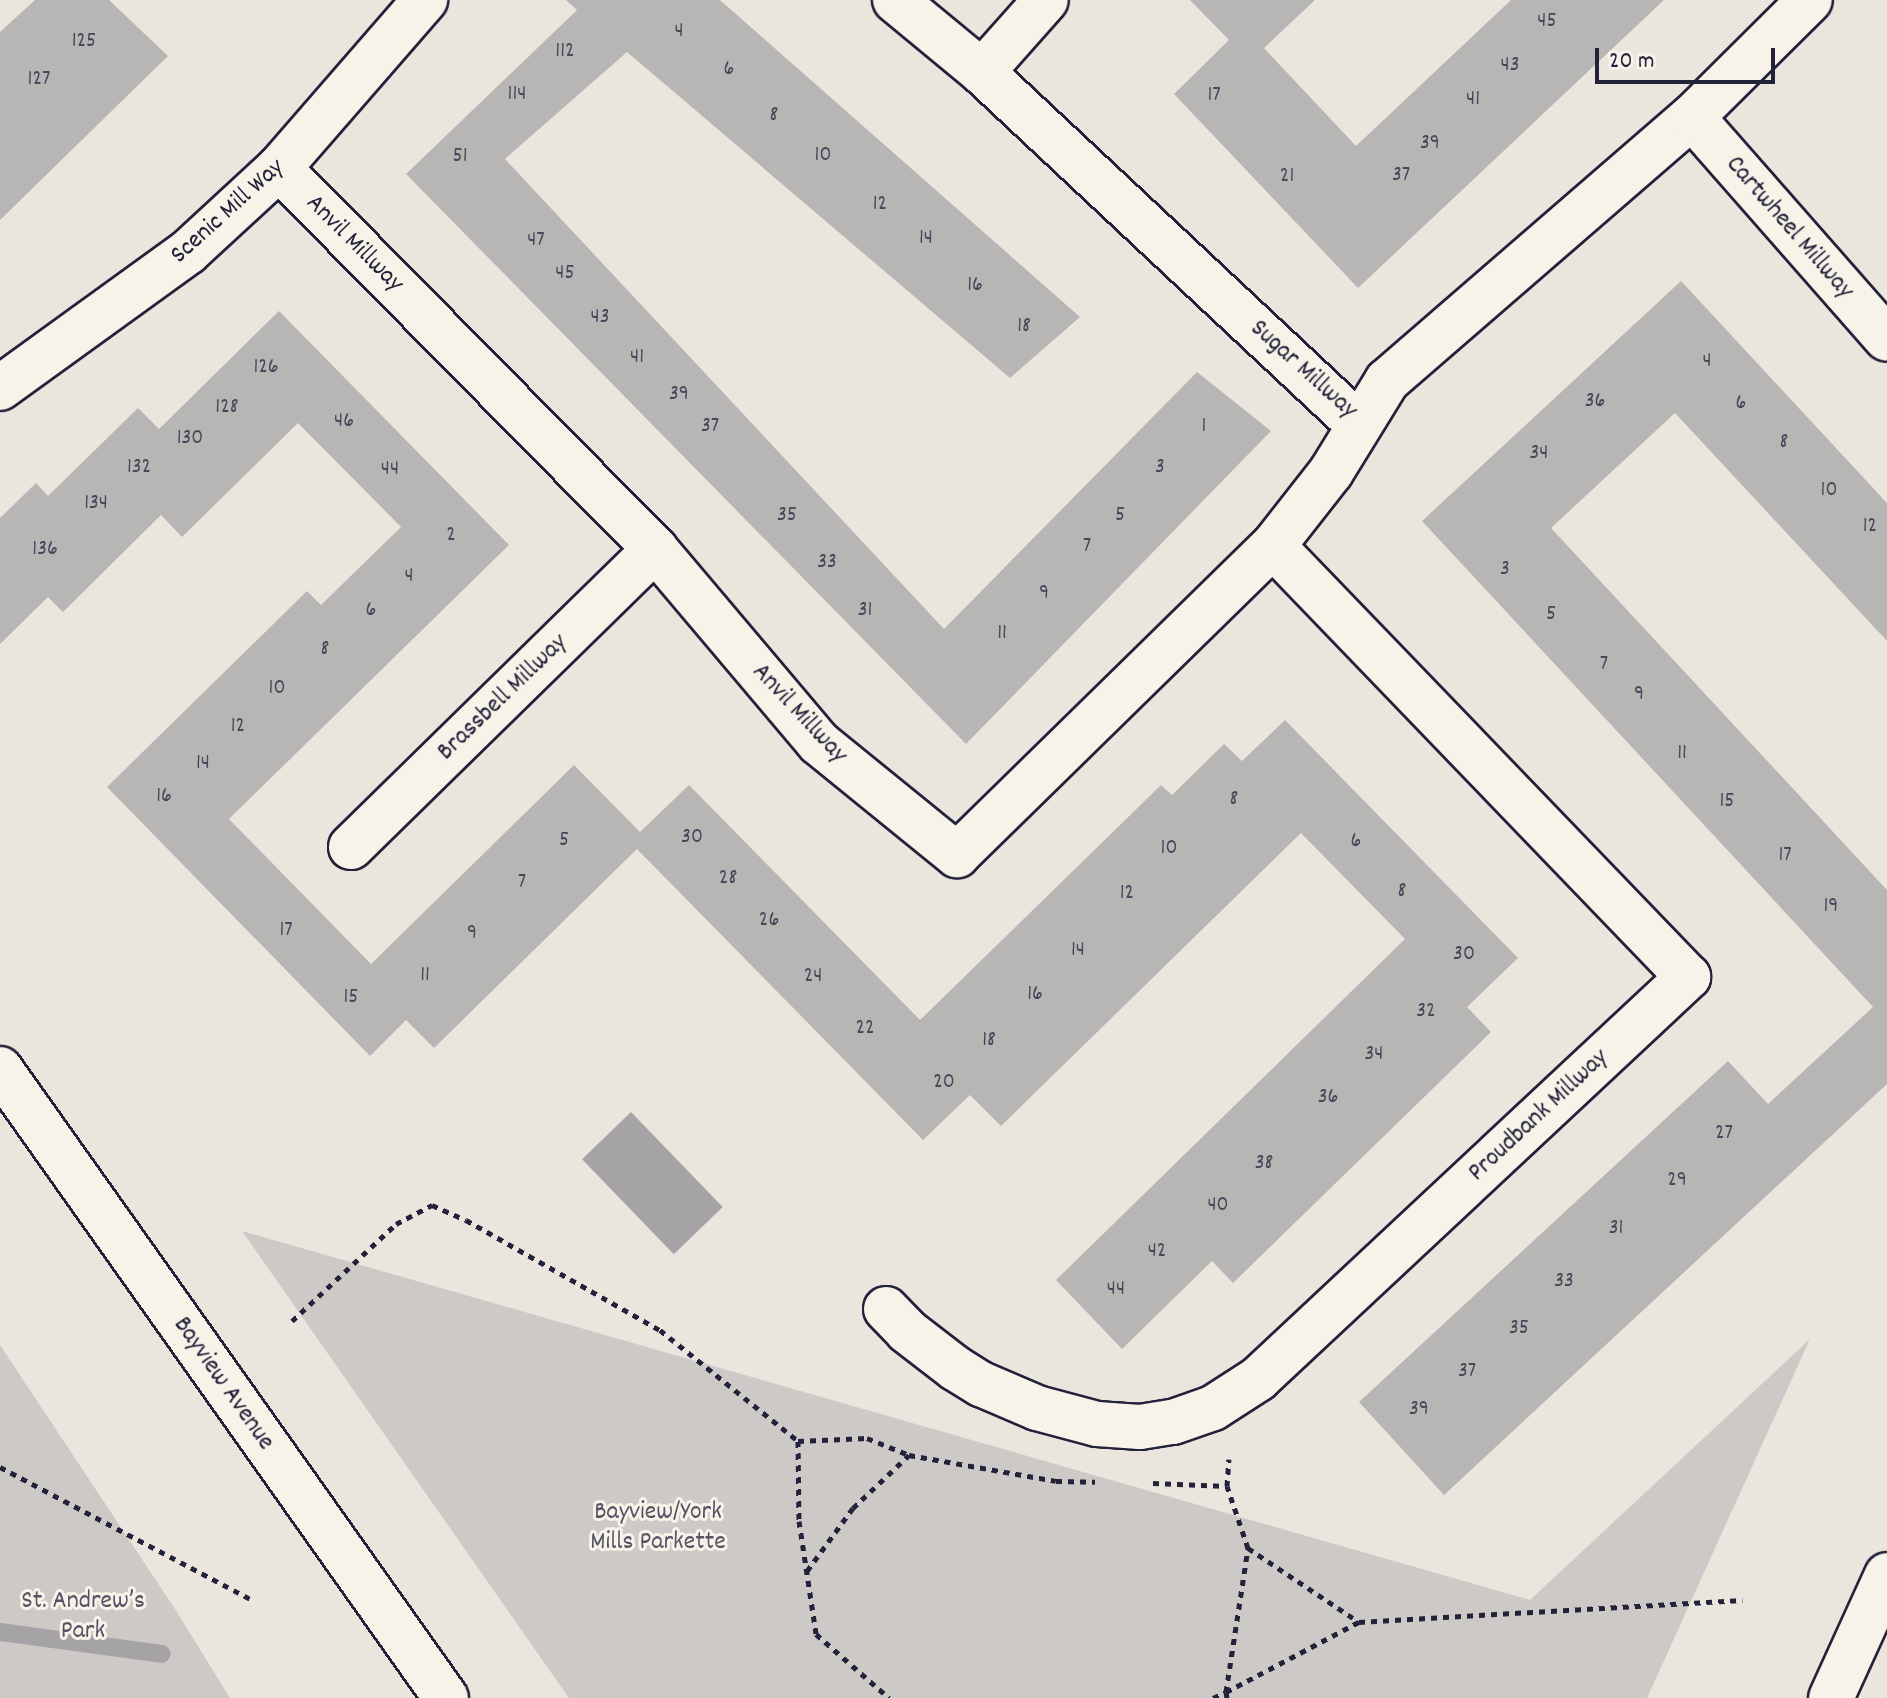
<!DOCTYPE html>
<html>
<head>
<meta charset="utf-8">
<style>
  body { margin:0 }
  #map { position:relative; width:1887px; height:1698px; overflow:hidden; background:#eae6de; font-family:Dekko,sans-serif }
  div>[style] { position:absolute }
  .green>* { inset:0; background:#cdc9c6 }
  .water>* { inset:0; background:#a6a3a6; transform-origin:0 0 }
  .stream>* { height:18px; margin:-9px; padding:0 9px; transform-origin:9px; border-radius:9px; background:#a6a3a6 }
  .building>* { inset:0; background:#b8b6b5 }
  .path>* { height:5px; margin-top:-2.5px; transform-origin:0; background:repeating-linear-gradient(90deg,#22223b 0 6px,transparent 0 12px) }
  .roads { filter:drop-shadow(2px 0 #22223b) drop-shadow(-2px 0 #22223b) drop-shadow(0 2px #22223b) drop-shadow(0 -2px #22223b) }
  .street>* { height:44px; margin:-22px; padding:0 22px; transform-origin:22px; border-radius:22px; background:#f7f3e8 }
  .secondary>* { height:44px; margin:-22px; padding:0 22px; transform-origin:22px; border-radius:22px; background:#f7f3e8 }
  span { translate:-50% -50%; white-space:nowrap; text-align:center; line-height:1.15; -webkit-text-stroke:6px #f7f3e8; paint-order:stroke }
  .number-label { font-size:22px; color:#48475a }
  .number-label span { -webkit-text-stroke-width:0 }
  .street-label { font-size:26px; color:#22223b }
  .park-label { font-size:26px; color:#555465 }
  .scale { position:absolute; left:1595px; top:48px; width:180px; height:36px; box-sizing:border-box; border:4px solid #22223b; border-top:0; padding-left:10px; font-size:24px; line-height:28px; white-space:nowrap; color:#22223b; -webkit-text-stroke:6px #f7f3e8; paint-order:stroke }
</style>
</head>
<body>
<div id="map">
  <div class="green">
    <div style="clip-path:polygon(242px 1231px,1530px 1600px,1810px 1339px,1647px 1698px,569px 1698px)"></div>
    <div style="clip-path:polygon(0 1345px,175px 1609px,230px 1698px,0 1698px)"></div>
  </div>
  <div class="water">
    <div style="left:631px;top:1112px;width:132px;height:68px;rotate:46deg"></div>
  </div>
  <div class="stream">
    <div style="left:0;top:1632px;width:163px;rotate:7.7deg"></div>
  </div>
  <div class="building">
    <div style="clip-path:polygon(35px 0,109px 0,168px 56px,0 220px,0 32px)"></div>
    <div style="clip-path:polygon(566px 0,720px 0,1080px 317px,1010px 378px,627px 52px,505px 159px,944px 629px,1197px 372px,1271px 431px,966px 744px,406px 174px,577px 10px)"></div>
    <div style="clip-path:polygon(1190px 0,1315px 0,1264px 48px,1356px 146px,1511px 0,1664px 0,1358px 288px,1174px 94px,1229px 40px)"></div>
    <div style="clip-path:polygon(1681px 281px,1887px 503px,1887px 641px,1675px 413px,1551px 528px,1887px 890px,1887px 1084px,1444px 1495px,1359px 1402px,1728px 1061px,1768px 1104px,1873px 1007px,1422px 521px)"></div>
    <div style="clip-path:polygon(279px 311px,509px 545px,229px 819px,371px 964px,574px 765px,640px 832px,689px 785px,920px 1020px,1161px 785px,1172px 795px,1224px 744px,1242px 761px,1285px 720px,1518px 958px,1467px 1007px,1491px 1032px,1233px 1283px,1212px 1261px,1122px 1349px,1056px 1280px,1405px 939px,1301px 833px,1001px 1126px,970px 1095px,923px 1140px,637px 849px,434px 1048px,406px 1020px,370px 1056px,107px 787px,307px 591px,321px 605px,401px 527px,298px 423px,182px 537px,161px 515px,63px 612px,48px 597px,0 644px,0 518px,36px 483px,48px 496px,138px 408px,159px 429px)"></div>
  </div>
  <div class="path">
    <div style="left:292px;top:1321px;width:142px;rotate:-43deg"></div>
    <div style="left:396px;top:1224px;width:41px;rotate:-27.8deg"></div>
    <div style="left:432px;top:1205px;width:37px;rotate:24deg"></div>
    <div style="left:466px;top:1220px;width:223px;rotate:29.6deg"></div>
    <div style="left:660px;top:1330px;width:177px;rotate:38.8deg"></div>
    <div style="left:798px;top:1441px;width:80px;rotate:89.3deg"></div>
    <div style="left:799px;top:1521px;width:114px;rotate:81.4deg"></div>
    <div style="left:816px;top:1634px;width:97px;rotate:41.2deg"></div>
    <div style="left:798px;top:1441px;width:69px;rotate:-2.5deg"></div>
    <div style="left:867px;top:1438px;width:45px;rotate:22deg"></div>
    <div style="left:909px;top:1455px;width:149px;rotate:10deg"></div>
    <div style="left:1056px;top:1481px;width:39px;rotate:1deg"></div>
    <div style="left:0;top:1467px;width:287px;rotate:27.8deg"></div>
    <div style="left:1153px;top:1483px;width:74px;rotate:2.3deg"></div>
    <div style="left:1227px;top:1486px;width:27px;rotate:-86deg"></div>
    <div style="left:1248px;top:1548px;width:133px;rotate:33.7deg"></div>
    <div style="left:807px;top:1571px;width:78px;rotate:-53.9deg"></div>
    <div style="left:853px;top:1508px;width:77px;rotate:-43.4deg"></div>
    <div style="left:1213px;top:1698px;width:14px;rotate:-25deg"></div>
    <div style="left:1226px;top:1692px;width:146px;rotate:-81.3deg"></div>
    <div style="left:1248px;top:1548px;width:65px;rotate:-108.7deg"></div>
    <div style="left:1227px;top:1698px;width:6px;rotate:-99deg"></div>
    <div style="left:1226px;top:1692px;width:150px;rotate:-27.8deg"></div>
    <div style="left:1359px;top:1622px;width:384px;rotate:-3.3deg"></div>
  </div>
  <div class="roads">
    <div class="street">
      <div style="left:895px;top:0;width:113px;rotate:39.6deg"></div>
      <div style="left:982px;top:72px;width:516px;rotate:43.12deg"></div>
      <div style="left:982px;top:72px;width:96px;rotate:-48.4deg"></div>
      <div style="left:1692px;top:117px;width:295px;rotate:48.7deg"></div>
      <div style="left:279px;top:168px;width:535px;rotate:45.38deg"></div>
      <div style="left:655px;top:549px;width:254px;rotate:49.8deg"></div>
      <div style="left:819px;top:743px;width:178px;rotate:39.1deg"></div>
      <div style="left:957px;top:855px;width:442px;rotate:-44.4deg"></div>
      <div style="left:1273px;top:546px;width:94px;rotate:-51.9deg"></div>
      <div style="left:1331px;top:472px;width:107px;rotate:-58.4deg"></div>
      <div style="left:1387px;top:381px;width:403px;rotate:-40.9deg"></div>
      <div style="left:1692px;top:117px;width:166px;rotate:-44.8deg"></div>
      <div style="left:0;top:388px;width:232px;rotate:-35.9deg"></div>
      <div style="left:188px;top:252px;width:124px;rotate:-42.7deg"></div>
      <div style="left:279px;top:168px;width:223px;rotate:-49deg"></div>
      <div style="left:351px;top:847px;width:426px;rotate:-44.4deg"></div>
      <div style="left:886px;top:1309px;width:30px;rotate:46deg"></div>
      <div style="left:907px;top:1331px;width:61px;rotate:37.6deg"></div>
      <div style="left:955px;top:1368px;width:31px;rotate:32deg"></div>
      <div style="left:981px;top:1384px;width:61px;rotate:23.2deg"></div>
      <div style="left:1037px;top:1408px;width:62px;rotate:14.9deg"></div>
      <div style="left:1097px;top:1424px;width:43px;rotate:4deg"></div>
      <div style="left:1140px;top:1427px;width:33px;rotate:-9deg"></div>
      <div style="left:1173px;top:1422px;width:42px;rotate:-19.3deg"></div>
      <div style="left:1213px;top:1408px;width:54px;rotate:-32.8deg"></div>
      <div style="left:1258px;top:1379px;width:589px;rotate:-43.07deg"></div>
      <div style="left:1688px;top:977px;width:598px;rotate:-133.92deg"></div>
    </div>
    <div class="secondary">
      <div style="left:0;top:1069px;width:771px;rotate:54.66deg"></div>
      <div style="left:1831px;top:1698px;width:135px;rotate:-65.5deg"></div>
    </div>
  </div>
  <div class="number-label">
    <span style="left:1547px;top:22px">45</span>
    <span style="left:679px;top:32px">4</span>
    <span style="left:84px;top:42px">125</span>
    <span style="left:565px;top:52px">112</span>
    <span style="left:1510px;top:66px">43</span>
    <span style="left:729px;top:70px">6</span>
    <span style="left:39px;top:80px">127</span>
    <span style="left:517px;top:95px">114</span>
    <span style="left:1214px;top:96px">17</span>
    <span style="left:1473px;top:100px">41</span>
    <span style="left:774px;top:116px">8</span>
    <span style="left:1430px;top:144px">39</span>
    <span style="left:823px;top:156px">10</span>
    <span style="left:460px;top:157px">51</span>
    <span style="left:1401px;top:176px">37</span>
    <span style="left:1287px;top:177px">21</span>
    <span style="left:880px;top:205px">12</span>
    <span style="left:926px;top:239px">14</span>
    <span style="left:536px;top:241px">47</span>
    <span style="left:565px;top:274px">45</span>
    <span style="left:975px;top:286px">16</span>
    <span style="left:600px;top:318px">43</span>
    <span style="left:1024px;top:327px">18</span>
    <span style="left:637px;top:358px">41</span>
    <span style="left:1707px;top:362px">4</span>
    <span style="left:266px;top:368px">126</span>
    <span style="left:679px;top:395px">39</span>
    <span style="left:1595px;top:402px">36</span>
    <span style="left:1741px;top:404px">6</span>
    <span style="left:227px;top:408px">128</span>
    <span style="left:344px;top:422px">46</span>
    <span style="left:710px;top:427px">37</span>
    <span style="left:1204px;top:427px">1</span>
    <span style="left:190px;top:439px">130</span>
    <span style="left:1784px;top:443px">8</span>
    <span style="left:1539px;top:454px">34</span>
    <span style="left:139px;top:468px">132</span>
    <span style="left:1160px;top:468px">3</span>
    <span style="left:390px;top:470px">44</span>
    <span style="left:1829px;top:491px">10</span>
    <span style="left:96px;top:504px">134</span>
    <span style="left:787px;top:516px">35</span>
    <span style="left:1120px;top:516px">5</span>
    <span style="left:1870px;top:527px">12</span>
    <span style="left:451px;top:536px">2</span>
    <span style="left:1087px;top:547px">7</span>
    <span style="left:45px;top:550px">136</span>
    <span style="left:827px;top:563px">33</span>
    <span style="left:1505px;top:570px">3</span>
    <span style="left:409px;top:577px">4</span>
    <span style="left:1044px;top:594px">9</span>
    <span style="left:371px;top:611px">6</span>
    <span style="left:865px;top:611px">31</span>
    <span style="left:1551px;top:615px">5</span>
    <span style="left:1002px;top:634px">11</span>
    <span style="left:325px;top:650px">8</span>
    <span style="left:1604px;top:665px">7</span>
    <span style="left:277px;top:689px">10</span>
    <span style="left:1639px;top:695px">9</span>
    <span style="left:238px;top:727px">12</span>
    <span style="left:1682px;top:754px">11</span>
    <span style="left:203px;top:764px">14</span>
    <span style="left:164px;top:797px">16</span>
    <span style="left:1234px;top:800px">8</span>
    <span style="left:1727px;top:802px">15</span>
    <span style="left:692px;top:838px">30</span>
    <span style="left:564px;top:841px">5</span>
    <span style="left:1356px;top:842px">6</span>
    <span style="left:1169px;top:849px">10</span>
    <span style="left:1785px;top:856px">17</span>
    <span style="left:728px;top:879px">28</span>
    <span style="left:522px;top:883px">7</span>
    <span style="left:1402px;top:892px">8</span>
    <span style="left:1127px;top:894px">12</span>
    <span style="left:1831px;top:907px">19</span>
    <span style="left:769px;top:921px">26</span>
    <span style="left:286px;top:931px">17</span>
    <span style="left:472px;top:934px">9</span>
    <span style="left:1078px;top:951px">14</span>
    <span style="left:1464px;top:955px">30</span>
    <span style="left:425px;top:976px">11</span>
    <span style="left:813px;top:977px">24</span>
    <span style="left:1035px;top:995px">16</span>
    <span style="left:351px;top:998px">15</span>
    <span style="left:1426px;top:1012px">32</span>
    <span style="left:865px;top:1029px">22</span>
    <span style="left:989px;top:1041px">18</span>
    <span style="left:1374px;top:1055px">34</span>
    <span style="left:944px;top:1083px">20</span>
    <span style="left:1328px;top:1098px">36</span>
    <span style="left:1724px;top:1134px">27</span>
    <span style="left:1264px;top:1164px">38</span>
    <span style="left:1677px;top:1181px">29</span>
    <span style="left:1218px;top:1206px">40</span>
    <span style="left:1616px;top:1229px">31</span>
    <span style="left:1157px;top:1252px">42</span>
    <span style="left:1564px;top:1282px">33</span>
    <span style="left:1116px;top:1290px">44</span>
    <span style="left:1519px;top:1329px">35</span>
    <span style="left:1467px;top:1372px">37</span>
    <span style="left:1419px;top:1410px">39</span>
  </div>
  <div class="street-label">
    <span style="left:228px;top:212px;rotate:-42deg">Scenic Mill Way</span>
    <span style="left:1789px;top:228px;rotate:49deg">Cartwheel Millway</span>
    <span style="left:354px;top:244px;rotate:45deg">Anvil Millway</span>
    <span style="left:1303px;top:370px;rotate:42deg">Sugar Millway</span>
    <span style="left:503px;top:698px;rotate:-44deg">Brassbell Millway</span>
    <span style="left:799px;top:714px;rotate:47deg">Anvil Millway</span>
    <span style="left:1539px;top:1116px;rotate:-43deg">Proudbank Millway</span>
    <span style="left:223px;top:1384px;rotate:55deg">Bayview Avenue</span>
  </div>
  <div class="park-label">
    <span style="left:658px;top:1528px">Bayview/York<br>Mills Parkette</span>
    <span style="left:83px;top:1617px">St. Andrew’s<br>Park</span>
  </div>
  <div class="scale">20 m</div>
</div>
</body>
</html>
